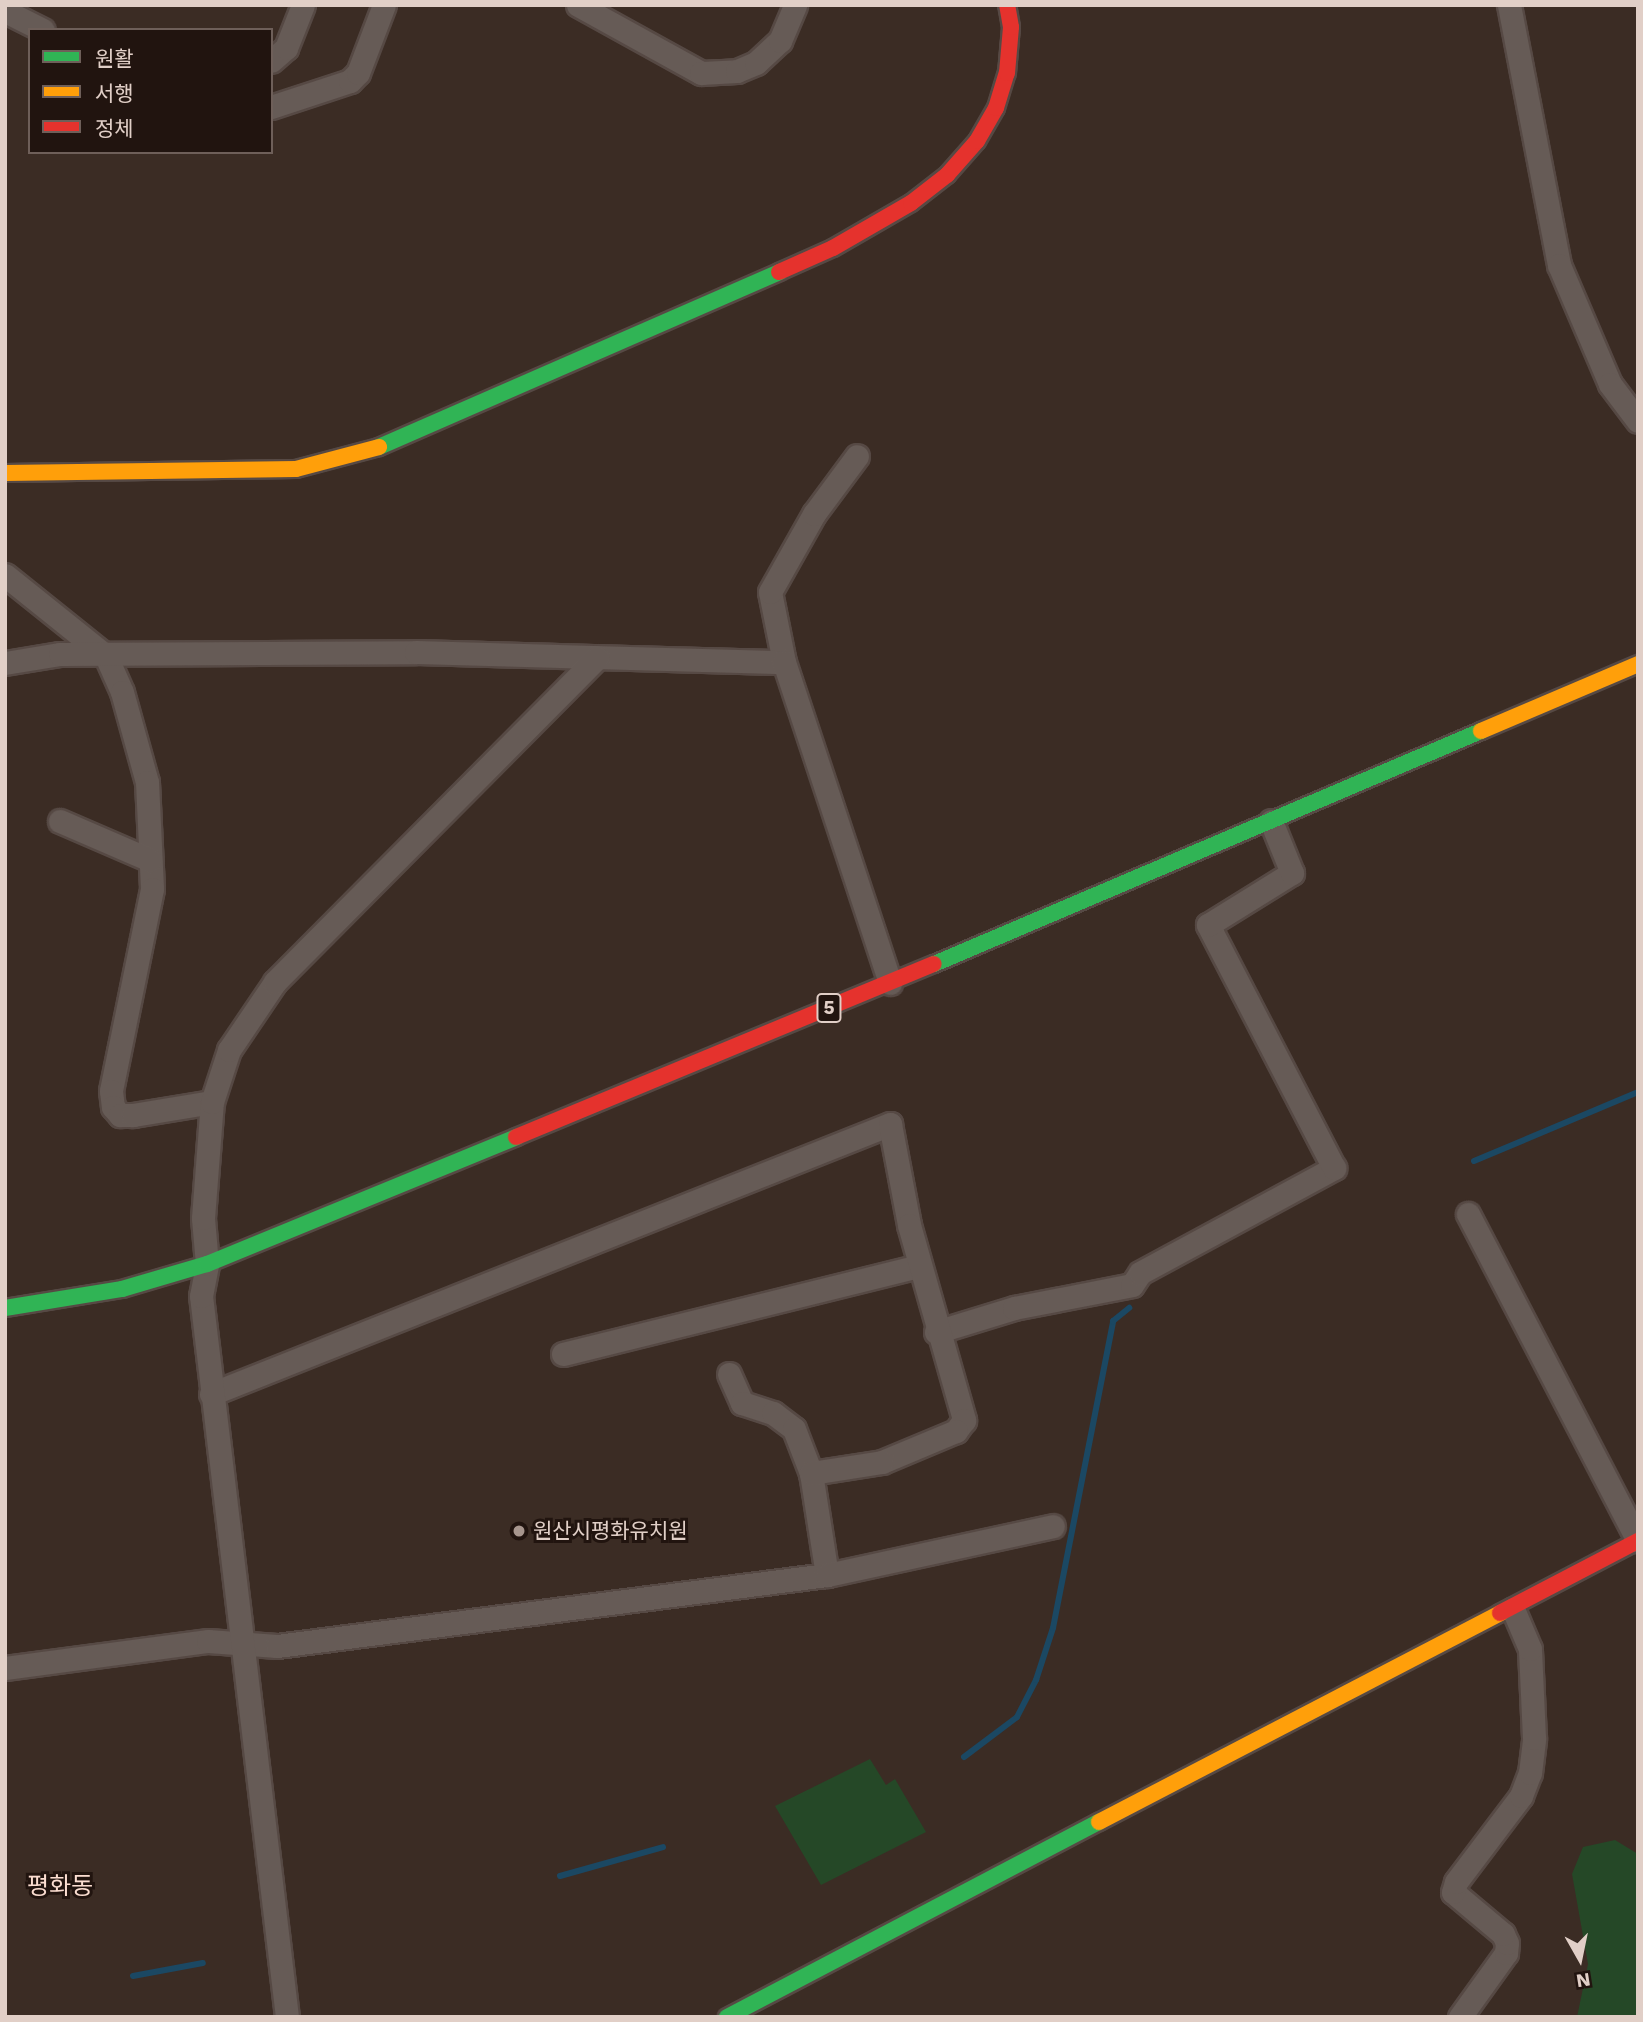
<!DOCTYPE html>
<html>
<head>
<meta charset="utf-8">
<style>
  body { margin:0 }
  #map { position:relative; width:1643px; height:2022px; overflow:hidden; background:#3b2c24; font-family:"Work Sans","Noto Sans KR",sans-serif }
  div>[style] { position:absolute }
  .green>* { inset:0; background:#254827 }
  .stream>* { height:6px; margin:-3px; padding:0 3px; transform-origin:3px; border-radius:3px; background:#1b4863 }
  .roads { filter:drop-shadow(2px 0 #564944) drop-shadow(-2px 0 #564944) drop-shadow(0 2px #564944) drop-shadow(0 -2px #564944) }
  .street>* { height:23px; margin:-11.5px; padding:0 11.5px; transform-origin:11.5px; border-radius:11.5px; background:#665b56 }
  .fast>* { height:16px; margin:-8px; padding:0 8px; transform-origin:8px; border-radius:8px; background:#30b455 }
  .slow>* { height:16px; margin:-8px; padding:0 8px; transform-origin:8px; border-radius:8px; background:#ff9f0a }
  .jam>* { height:16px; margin:-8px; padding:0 8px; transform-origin:8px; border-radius:8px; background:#e5322d }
  .dots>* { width:19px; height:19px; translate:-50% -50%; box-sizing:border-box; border:4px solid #21140f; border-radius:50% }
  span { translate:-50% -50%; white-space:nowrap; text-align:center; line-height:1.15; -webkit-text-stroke:6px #21140f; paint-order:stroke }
  .shield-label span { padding:2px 5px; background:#21140f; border:2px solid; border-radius:5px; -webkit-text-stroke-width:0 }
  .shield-label { font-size:19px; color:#e1cfc7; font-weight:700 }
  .poi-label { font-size:21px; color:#e1cfc7 }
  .left { translate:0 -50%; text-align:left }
  .quarter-label { font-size:24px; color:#fbddd0 }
  .frame { position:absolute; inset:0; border:7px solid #e1cfc7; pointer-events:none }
  .legend { position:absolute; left:28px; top:28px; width:245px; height:126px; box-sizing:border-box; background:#21140f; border:2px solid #6e5f59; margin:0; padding:9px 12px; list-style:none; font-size:21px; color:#e1cfc7 }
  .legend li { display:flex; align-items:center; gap:14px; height:35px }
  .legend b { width:35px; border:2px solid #6e5f59 }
  .north { position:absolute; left:1545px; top:1924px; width:70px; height:70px; -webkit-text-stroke:5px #21140f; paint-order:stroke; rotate:171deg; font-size:19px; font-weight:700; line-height:28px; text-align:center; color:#e1cfc7 }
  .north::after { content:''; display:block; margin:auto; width:24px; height:32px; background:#e1cfc7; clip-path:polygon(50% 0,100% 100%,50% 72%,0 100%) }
</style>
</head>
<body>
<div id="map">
  <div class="green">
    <div style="clip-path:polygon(870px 1759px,886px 1785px,895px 1779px,926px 1832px,821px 1885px,775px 1806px)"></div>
    <div style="clip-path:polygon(1615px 1840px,1638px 1854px,1638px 2017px,1577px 2017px,1588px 1964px,1572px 1874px,1583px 1847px)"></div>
  </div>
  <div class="stream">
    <div style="left:1474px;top:1161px;width:178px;rotate:-22.8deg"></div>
    <div style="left:964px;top:1757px;width:66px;rotate:-37deg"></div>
    <div style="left:1017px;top:1717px;width:42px;rotate:-62.8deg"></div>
    <div style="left:1036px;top:1680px;width:55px;rotate:-71.9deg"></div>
    <div style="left:1053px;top:1628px;width:313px;rotate:-78.9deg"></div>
    <div style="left:1113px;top:1321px;width:21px;rotate:-39deg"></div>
    <div style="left:560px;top:1876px;width:107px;rotate:-15.7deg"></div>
    <div style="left:133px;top:1976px;width:71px;rotate:-10.5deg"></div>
  </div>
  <div class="roads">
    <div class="street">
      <div style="left:578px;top:5px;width:141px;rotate:28.9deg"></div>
      <div style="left:701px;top:73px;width:36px;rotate:-3deg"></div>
      <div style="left:737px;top:71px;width:21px;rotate:-23deg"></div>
      <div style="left:756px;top:63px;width:33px;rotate:-43deg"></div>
      <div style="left:780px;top:41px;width:39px;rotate:-67deg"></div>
      <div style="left:1509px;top:5px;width:265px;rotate:79.1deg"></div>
      <div style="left:1559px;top:265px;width:129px;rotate:66.8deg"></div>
      <div style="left:1610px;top:384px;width:46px;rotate:52.9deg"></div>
      <div style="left:5px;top:11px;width:42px;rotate:26.6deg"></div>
      <div style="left:271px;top:61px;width:20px;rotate:-41deg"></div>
      <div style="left:286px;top:48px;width:46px;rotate:-68.4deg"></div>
      <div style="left:271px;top:107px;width:83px;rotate:-18.2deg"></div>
      <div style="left:350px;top:81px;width:11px;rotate:-45deg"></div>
      <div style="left:358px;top:73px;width:73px;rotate:-69.1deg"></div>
      <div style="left:5px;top:575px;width:129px;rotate:38.7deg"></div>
      <div style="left:106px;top:656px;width:39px;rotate:66deg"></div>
      <div style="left:122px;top:692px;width:93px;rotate:74.5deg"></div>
      <div style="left:147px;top:782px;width:107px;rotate:87.3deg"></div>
      <div style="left:152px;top:889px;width:206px;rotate:101.5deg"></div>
      <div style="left:111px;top:1091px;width:16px;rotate:83deg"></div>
      <div style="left:113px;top:1107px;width:11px;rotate:49deg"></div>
      <div style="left:120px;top:1115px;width:13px"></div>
      <div style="left:133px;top:1115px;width:80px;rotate:-9.3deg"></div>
      <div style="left:784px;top:662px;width:71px;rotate:-101.3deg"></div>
      <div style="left:770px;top:592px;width:90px;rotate:-60.6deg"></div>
      <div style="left:814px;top:514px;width:72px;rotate:-53.4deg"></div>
      <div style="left:5px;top:663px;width:56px;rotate:-9.3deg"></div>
      <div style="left:60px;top:654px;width:356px;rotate:-0.3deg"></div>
      <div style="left:416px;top:652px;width:368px;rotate:1.6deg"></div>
      <div style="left:784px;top:662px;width:338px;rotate:71.7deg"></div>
      <div style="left:60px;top:821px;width:98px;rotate:23.4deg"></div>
      <div style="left:1468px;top:1214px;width:368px;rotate:62.5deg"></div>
      <div style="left:936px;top:1332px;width:82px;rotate:-17.1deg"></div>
      <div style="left:1014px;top:1308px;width:120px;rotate:-11deg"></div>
      <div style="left:1132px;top:1285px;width:14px;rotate:-56deg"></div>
      <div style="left:1140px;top:1273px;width:221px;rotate:-28.4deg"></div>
      <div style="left:1334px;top:1168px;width:274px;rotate:-117.4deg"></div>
      <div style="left:1208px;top:925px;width:99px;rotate:-31.8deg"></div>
      <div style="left:1292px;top:873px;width:56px;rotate:-112deg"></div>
      <div style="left:563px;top:1354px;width:367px;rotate:-13.9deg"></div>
      <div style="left:729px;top:1374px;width:32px;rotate:66deg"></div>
      <div style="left:742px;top:1403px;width:33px;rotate:18deg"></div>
      <div style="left:773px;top:1413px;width:26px;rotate:37deg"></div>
      <div style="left:794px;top:1429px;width:47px;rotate:68.9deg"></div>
      <div style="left:811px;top:1473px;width:103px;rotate:81.1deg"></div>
      <div style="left:211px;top:1394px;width:731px;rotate:-21.68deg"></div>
      <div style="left:890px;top:1124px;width:103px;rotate:79.3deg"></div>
      <div style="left:909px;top:1225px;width:203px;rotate:74.2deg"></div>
      <div style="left:964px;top:1420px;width:14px;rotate:126deg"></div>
      <div style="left:956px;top:1431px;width:80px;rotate:157.3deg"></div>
      <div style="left:882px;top:1462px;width:72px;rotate:171.2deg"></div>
      <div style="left:5px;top:1668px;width:205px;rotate:-7.6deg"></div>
      <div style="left:208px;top:1641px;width:69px;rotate:4.1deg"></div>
      <div style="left:277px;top:1646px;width:555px;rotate:-7.36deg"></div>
      <div style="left:827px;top:1575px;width:231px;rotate:-12.2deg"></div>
      <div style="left:287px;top:2017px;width:726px;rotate:-96.8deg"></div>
      <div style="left:201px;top:1296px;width:33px;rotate:-79deg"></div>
      <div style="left:207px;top:1264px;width:46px;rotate:-95deg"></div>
      <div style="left:203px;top:1218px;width:116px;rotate:-85.6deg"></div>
      <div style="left:212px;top:1102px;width:55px;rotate:-71.9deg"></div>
      <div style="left:229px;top:1050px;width:82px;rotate:-55.9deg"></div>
      <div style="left:275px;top:982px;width:457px;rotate:-45.2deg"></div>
      <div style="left:1460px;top:2017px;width:79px;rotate:-54.3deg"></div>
      <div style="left:1506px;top:1953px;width:10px;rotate:-84deg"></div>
      <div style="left:1507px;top:1943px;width:10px;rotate:-114deg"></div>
      <div style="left:1503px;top:1934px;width:65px;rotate:-140deg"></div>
      <div style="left:1453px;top:1892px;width:10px;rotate:-73deg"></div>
      <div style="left:1456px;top:1882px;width:108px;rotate:-52.9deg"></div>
      <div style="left:1521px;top:1796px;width:25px;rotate:-69deg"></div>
      <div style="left:1530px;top:1773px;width:35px;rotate:-83deg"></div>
      <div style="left:1534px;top:1738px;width:89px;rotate:-92.6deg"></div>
      <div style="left:1530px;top:1649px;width:43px;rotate:-113deg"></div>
    </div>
    <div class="fast">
      <div style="left:379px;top:447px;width:437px;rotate:-23.6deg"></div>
      <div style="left:934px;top:964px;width:595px;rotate:-23.07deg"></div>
      <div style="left:5px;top:1308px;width:119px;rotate:-9.2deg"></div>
      <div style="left:122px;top:1289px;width:89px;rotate:-16.4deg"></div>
      <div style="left:207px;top:1264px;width:334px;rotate:-22.3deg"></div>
      <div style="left:727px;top:2017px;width:420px;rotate:-27.7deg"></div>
    </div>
    <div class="slow">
      <div style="left:5px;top:473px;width:291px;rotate:-0.8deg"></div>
      <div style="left:296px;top:469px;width:86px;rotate:-14.8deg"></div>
      <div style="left:1481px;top:731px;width:171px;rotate:-23.1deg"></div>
      <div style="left:1099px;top:1822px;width:452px;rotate:-27.5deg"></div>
    </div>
    <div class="jam">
      <div style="left:779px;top:272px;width:59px;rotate:-24deg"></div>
      <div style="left:833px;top:248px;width:90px;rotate:-30deg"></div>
      <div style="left:911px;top:203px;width:46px;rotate:-37.9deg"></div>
      <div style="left:947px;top:175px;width:45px;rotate:-48.6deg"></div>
      <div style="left:977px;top:141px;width:38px;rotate:-60deg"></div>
      <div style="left:996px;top:108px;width:37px;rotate:-73deg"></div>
      <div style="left:1007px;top:73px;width:46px;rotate:-85deg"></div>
      <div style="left:1011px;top:27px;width:22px;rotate:-100deg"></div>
      <div style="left:516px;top:1137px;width:452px;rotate:-22.5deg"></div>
      <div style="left:1500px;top:1613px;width:156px;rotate:-27.6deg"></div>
    </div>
  </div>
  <div class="dots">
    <div style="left:519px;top:1531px;background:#a7968e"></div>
  </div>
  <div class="shield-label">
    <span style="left:829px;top:1008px">5</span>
  </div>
  <div class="poi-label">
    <span class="left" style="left:533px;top:1531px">원산시평화유치원</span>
  </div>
  <div class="quarter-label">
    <span style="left:60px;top:1887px">평화동</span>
  </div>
  <div class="frame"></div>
  <ul class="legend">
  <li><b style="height:9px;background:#30b455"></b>원활</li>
  <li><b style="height:9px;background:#ff9f0a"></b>서행</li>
  <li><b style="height:9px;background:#e5322d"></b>정체</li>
  </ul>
  <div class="north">N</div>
</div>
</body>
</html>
